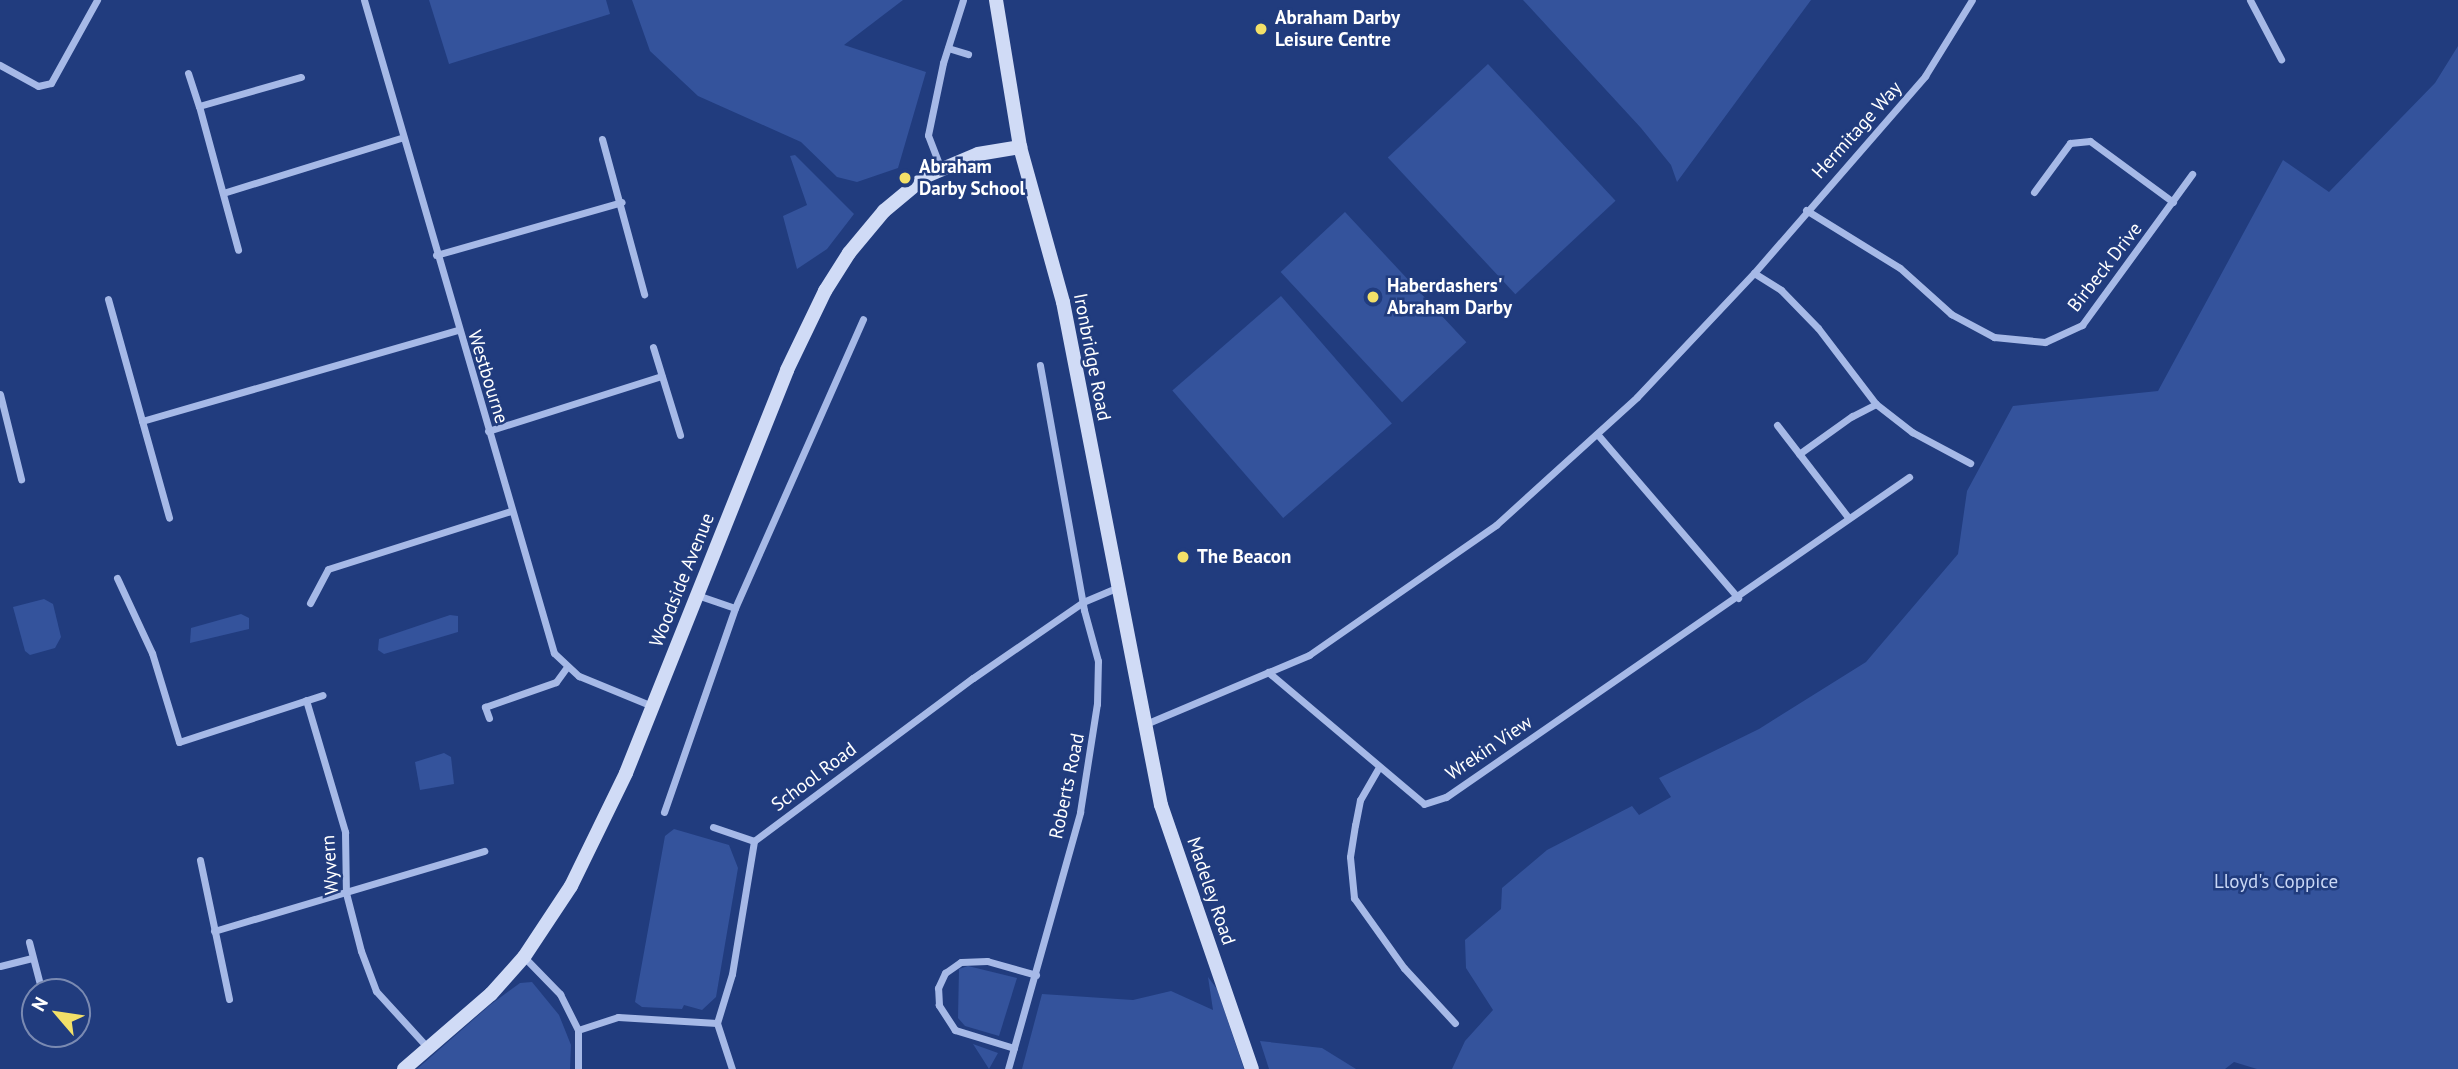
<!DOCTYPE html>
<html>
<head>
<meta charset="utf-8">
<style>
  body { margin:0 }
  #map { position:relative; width:2458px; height:1069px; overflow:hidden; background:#213c7e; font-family:"PT Sans",sans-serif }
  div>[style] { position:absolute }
  .green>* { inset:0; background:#34539c; transform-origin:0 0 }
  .street>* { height:7px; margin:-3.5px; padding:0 3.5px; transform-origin:3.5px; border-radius:3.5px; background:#a6b9e7 }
  .secondary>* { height:14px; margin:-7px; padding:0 7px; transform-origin:7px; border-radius:7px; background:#d0dbf6 }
  .dots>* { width:19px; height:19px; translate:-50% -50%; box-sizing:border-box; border:4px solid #213c7e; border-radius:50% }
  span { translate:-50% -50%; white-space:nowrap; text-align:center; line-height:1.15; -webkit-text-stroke:5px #213c7e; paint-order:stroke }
  .poi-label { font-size:19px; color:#fff; font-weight:700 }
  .left { translate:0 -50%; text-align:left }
  .street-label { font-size:19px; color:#fff }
  .park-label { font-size:19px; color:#c9d7f5 }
  .north { position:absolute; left:21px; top:978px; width:70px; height:70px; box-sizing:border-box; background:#213c7e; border:2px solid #7a8ab2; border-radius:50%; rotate:299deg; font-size:19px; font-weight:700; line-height:28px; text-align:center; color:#fff }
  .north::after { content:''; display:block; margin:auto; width:24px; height:32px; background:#f3e068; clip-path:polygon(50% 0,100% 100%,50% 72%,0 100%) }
</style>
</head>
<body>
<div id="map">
  <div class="green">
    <div style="clip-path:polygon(429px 0,606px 0,610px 14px,449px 64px)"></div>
    <div style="clip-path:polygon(632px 0,903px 0,844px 45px,926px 72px,898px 168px,857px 182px,837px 177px,801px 142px,698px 96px,650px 51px)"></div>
    <div style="clip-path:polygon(1523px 0,1811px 0,1677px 182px,1671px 165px,1641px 128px)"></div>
    <div style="clip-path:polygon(2458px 46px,2458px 1069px,2257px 1069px,2234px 1062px,2225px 1069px,1452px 1069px,1465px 1041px,1493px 1010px,1466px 968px,1465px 940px,1501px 909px,1502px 888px,1547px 850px,1632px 806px,1639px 815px,1671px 797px,1659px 778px,1759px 729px,1866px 662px,1958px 554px,1967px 491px,2013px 406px,2158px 391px,2283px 160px,2329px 192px,2435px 83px)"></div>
    <div style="left:1488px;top:64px;width:187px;height:137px;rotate:47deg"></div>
    <div style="clip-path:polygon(795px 155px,854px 214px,827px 249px,797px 269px,783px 216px,807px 205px,790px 156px)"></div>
    <div style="left:1345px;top:212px;width:178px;height:88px;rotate:47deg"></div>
    <div style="left:1281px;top:296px;width:169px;height:144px;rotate:49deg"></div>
    <div style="clip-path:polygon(44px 599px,53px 604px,61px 637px,55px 648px,30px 655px,25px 651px,13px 607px)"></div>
    <div style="clip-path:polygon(241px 614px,249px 618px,249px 629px,190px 643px,191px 628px)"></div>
    <div style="clip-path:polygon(450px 615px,458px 616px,458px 632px,384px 654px,378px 650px,379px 639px)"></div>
    <div style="clip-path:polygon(444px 753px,451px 757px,454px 784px,420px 790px,415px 762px)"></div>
    <div style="clip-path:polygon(674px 829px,729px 845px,738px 868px,716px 997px,702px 1010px,684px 1005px,682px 1009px,642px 1007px,635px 1002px,665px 836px)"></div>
    <div style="clip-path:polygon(968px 966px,1017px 978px,999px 1036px,965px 1026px,958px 1018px,959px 969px)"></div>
    <div style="clip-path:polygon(1208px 977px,1217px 989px,1244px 1069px,1022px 1069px,1042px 994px,1133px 1000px,1171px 991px,1213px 1010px)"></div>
    <div style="clip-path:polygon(532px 982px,559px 1015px,571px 1045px,570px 1069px,417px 1069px,490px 1005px,520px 983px)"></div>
    <div style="clip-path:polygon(1260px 1041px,1322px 1048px,1356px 1069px,1269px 1069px)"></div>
    <div style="clip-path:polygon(973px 1044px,998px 1053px,989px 1069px,982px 1058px)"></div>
  </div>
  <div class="street">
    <div style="left:364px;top:0;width:680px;rotate:73.78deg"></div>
    <div style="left:554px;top:653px;width:34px;rotate:43deg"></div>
    <div style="left:579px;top:676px;width:79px;rotate:22.3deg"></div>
    <div style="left:2250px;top:0;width:67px;rotate:62.3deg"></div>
    <div style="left:948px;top:48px;width:21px;rotate:17deg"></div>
    <div style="left:0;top:65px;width:43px;rotate:28.9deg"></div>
    <div style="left:38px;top:86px;width:13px;rotate:-13deg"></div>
    <div style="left:51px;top:83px;width:95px;rotate:-61deg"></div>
    <div style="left:188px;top:73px;width:35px;rotate:72deg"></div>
    <div style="left:199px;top:106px;width:106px;rotate:-15.9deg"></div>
    <div style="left:199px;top:106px;width:149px;rotate:74.8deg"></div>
    <div style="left:602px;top:139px;width:161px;rotate:74.8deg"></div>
    <div style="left:941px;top:169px;width:36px;rotate:-111deg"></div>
    <div style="left:928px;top:135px;width:74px;rotate:-78.2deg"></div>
    <div style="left:943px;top:63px;width:66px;rotate:-72.4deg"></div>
    <div style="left:2034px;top:192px;width:61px;rotate:-53.7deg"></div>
    <div style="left:2070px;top:143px;width:20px;rotate:-6deg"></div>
    <div style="left:2090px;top:141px;width:103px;rotate:36.3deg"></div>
    <div style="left:223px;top:193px;width:186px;rotate:-17.2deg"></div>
    <div style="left:1806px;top:210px;width:110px;rotate:31.7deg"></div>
    <div style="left:1900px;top:268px;width:69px;rotate:42deg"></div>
    <div style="left:1951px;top:314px;width:49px;rotate:28.1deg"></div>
    <div style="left:1994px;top:337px;width:51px;rotate:5.6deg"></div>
    <div style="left:2045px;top:342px;width:41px;rotate:-24.7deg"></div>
    <div style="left:2082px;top:325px;width:187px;rotate:-53.9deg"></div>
    <div style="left:436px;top:255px;width:193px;rotate:-15.9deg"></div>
    <div style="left:1754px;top:273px;width:32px;rotate:32deg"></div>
    <div style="left:1781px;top:290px;width:53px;rotate:45.8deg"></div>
    <div style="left:1818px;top:328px;width:96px;rotate:52.7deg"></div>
    <div style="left:1876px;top:404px;width:27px;rotate:153deg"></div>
    <div style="left:1852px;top:416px;width:65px;rotate:144.4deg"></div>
    <div style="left:108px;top:299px;width:227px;rotate:74.4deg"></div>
    <div style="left:653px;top:347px;width:92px;rotate:72.9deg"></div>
    <div style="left:0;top:394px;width:88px;rotate:76.1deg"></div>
    <div style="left:1876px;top:404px;width:46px;rotate:37.9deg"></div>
    <div style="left:1912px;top:432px;width:66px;rotate:28.1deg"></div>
    <div style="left:142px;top:421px;width:328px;rotate:-16.1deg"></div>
    <div style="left:1777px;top:425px;width:115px;rotate:52.4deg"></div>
    <div style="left:488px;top:431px;width:182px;rotate:-17.6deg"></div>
    <div style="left:1598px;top:435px;width:215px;rotate:49.3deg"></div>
    <div style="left:117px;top:578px;width:83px;rotate:65deg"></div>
    <div style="left:152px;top:653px;width:93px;rotate:73.1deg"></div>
    <div style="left:179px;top:742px;width:151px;rotate:-18.1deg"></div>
    <div style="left:697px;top:595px;width:40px;rotate:18.9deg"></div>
    <div style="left:310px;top:603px;width:38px;rotate:-62deg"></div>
    <div style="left:328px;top:569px;width:192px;rotate:-17.6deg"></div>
    <div style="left:1268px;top:672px;width:204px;rotate:40.2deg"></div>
    <div style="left:1424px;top:804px;width:23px;rotate:-18deg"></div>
    <div style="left:1446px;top:797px;width:563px;rotate:-34.65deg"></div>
    <div style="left:306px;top:700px;width:138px;rotate:73.5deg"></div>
    <div style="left:345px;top:832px;width:61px;rotate:89.1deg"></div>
    <div style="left:346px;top:893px;width:60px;rotate:75.5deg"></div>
    <div style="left:361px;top:951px;width:43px;rotate:69.4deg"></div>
    <div style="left:376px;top:991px;width:79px;rotate:47.6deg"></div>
    <div style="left:489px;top:718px;width:12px;rotate:-110deg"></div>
    <div style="left:485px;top:707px;width:75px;rotate:-19.4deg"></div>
    <div style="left:556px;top:682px;width:17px;rotate:-54deg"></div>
    <div style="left:1148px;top:723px;width:175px;rotate:-22.9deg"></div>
    <div style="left:1309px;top:655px;width:228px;rotate:-34.8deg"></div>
    <div style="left:1496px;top:525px;width:190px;rotate:-42.2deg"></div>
    <div style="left:1637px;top:397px;width:170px;rotate:-46.7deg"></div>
    <div style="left:1754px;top:273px;width:261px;rotate:-49deg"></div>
    <div style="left:1925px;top:76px;width:89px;rotate:-58.3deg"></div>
    <div style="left:1379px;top:767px;width:38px;rotate:120deg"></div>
    <div style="left:1360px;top:800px;width:25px;rotate:101deg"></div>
    <div style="left:1355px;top:825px;width:32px;rotate:99deg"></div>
    <div style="left:1350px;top:857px;width:41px;rotate:84.4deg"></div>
    <div style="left:1354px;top:898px;width:86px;rotate:54.5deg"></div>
    <div style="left:1404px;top:968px;width:75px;rotate:47.2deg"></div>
    <div style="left:664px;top:812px;width:216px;rotate:-70.8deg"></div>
    <div style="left:735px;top:608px;width:316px;rotate:-66.1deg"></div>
    <div style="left:713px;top:827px;width:43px;rotate:18.9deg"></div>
    <div style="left:200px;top:860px;width:142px;rotate:78.2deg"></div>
    <div style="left:214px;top:931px;width:282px;rotate:-16.5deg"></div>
    <div style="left:29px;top:942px;width:52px;rotate:75.4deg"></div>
    <div style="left:524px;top:957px;width:52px;rotate:45.8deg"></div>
    <div style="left:560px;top:994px;width:40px;rotate:63.4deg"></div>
    <div style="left:578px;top:1030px;width:39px;rotate:90deg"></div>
    <div style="left:0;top:966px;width:33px;rotate:-14deg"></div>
    <div style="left:578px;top:1030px;width:42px;rotate:-18deg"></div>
    <div style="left:618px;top:1017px;width:99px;rotate:3.5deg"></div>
    <div style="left:1014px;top:1048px;width:62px;rotate:-163deg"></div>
    <div style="left:955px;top:1030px;width:30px;rotate:-123deg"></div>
    <div style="left:939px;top:1005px;width:17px;rotate:-93deg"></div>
    <div style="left:938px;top:988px;width:17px;rotate:-65deg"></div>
    <div style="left:945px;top:973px;width:19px;rotate:-35deg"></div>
    <div style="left:961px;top:962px;width:26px;rotate:-2deg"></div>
    <div style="left:987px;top:961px;width:51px;rotate:15.9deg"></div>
    <div style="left:732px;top:1069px;width:48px;rotate:-108.1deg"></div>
    <div style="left:717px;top:1023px;width:51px;rotate:-73deg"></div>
    <div style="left:732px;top:974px;width:135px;rotate:-80.6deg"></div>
    <div style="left:754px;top:841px;width:273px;rotate:-36.7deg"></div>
    <div style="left:973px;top:678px;width:134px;rotate:-34.6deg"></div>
    <div style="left:1083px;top:602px;width:36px;rotate:-23deg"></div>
    <div style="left:1008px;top:1069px;width:267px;rotate:-74.3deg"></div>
    <div style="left:1080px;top:812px;width:109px;rotate:-81.1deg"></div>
    <div style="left:1097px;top:704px;width:43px;rotate:-88.7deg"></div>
    <div style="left:1098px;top:661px;width:53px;rotate:-105.4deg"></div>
    <div style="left:1084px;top:610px;width:249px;rotate:-100.2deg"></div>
  </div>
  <div class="secondary">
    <div style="left:996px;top:0;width:149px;rotate:80.7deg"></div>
    <div style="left:1020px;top:147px;width:161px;rotate:74.5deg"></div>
    <div style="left:1063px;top:302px;width:512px;rotate:78.98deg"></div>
    <div style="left:1161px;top:805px;width:279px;rotate:71deg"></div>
    <div style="left:404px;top:1069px;width:115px;rotate:-40.8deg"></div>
    <div style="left:491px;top:994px;width:50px;rotate:-48.3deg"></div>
    <div style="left:524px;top:957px;width:85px;rotate:-56.5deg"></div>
    <div style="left:571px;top:886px;width:126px;rotate:-64deg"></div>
    <div style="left:626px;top:773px;width:434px;rotate:-68.2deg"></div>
    <div style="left:787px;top:370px;width:88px;rotate:-64.3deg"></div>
    <div style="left:825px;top:291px;width:45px;rotate:-57.7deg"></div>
    <div style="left:849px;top:253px;width:55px;rotate:-50.2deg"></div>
    <div style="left:884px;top:211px;width:55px;rotate:-39.8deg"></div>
    <div style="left:926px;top:176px;width:56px;rotate:-22.9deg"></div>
    <div style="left:978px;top:154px;width:43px;rotate:-9.5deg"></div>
  </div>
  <div class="dots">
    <div style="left:1261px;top:29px;background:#f3e068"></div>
    <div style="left:905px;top:178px;background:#f3e068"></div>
    <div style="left:1373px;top:297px;background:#f3e068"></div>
    <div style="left:1183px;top:557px;background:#f3e068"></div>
  </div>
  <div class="poi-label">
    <span class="left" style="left:1275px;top:29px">Abraham Darby<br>Leisure Centre</span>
    <span class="left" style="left:919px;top:178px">Abraham<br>Darby School</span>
    <span class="left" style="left:1387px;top:297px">Haberdashers'<br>Abraham Darby</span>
    <span class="left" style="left:1197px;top:557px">The Beacon</span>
  </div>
  <div class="street-label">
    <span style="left:1857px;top:130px;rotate:-48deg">Hermitage Way</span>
    <span style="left:2105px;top:267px;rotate:-52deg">Birbeck Drive</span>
    <span style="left:1092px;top:357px;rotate:79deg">Ironbridge Road</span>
    <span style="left:488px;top:377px;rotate:73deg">Westbourne</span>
    <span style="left:682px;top:580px;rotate:-68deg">Woodside Avenue</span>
    <span style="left:1489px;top:748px;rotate:-34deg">Wrekin View</span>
    <span style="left:814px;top:777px;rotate:-37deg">School Road</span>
    <span style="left:1067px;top:786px;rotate:-78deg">Roberts Road</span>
    <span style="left:330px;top:865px;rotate:-94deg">Wyvern</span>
    <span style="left:1211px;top:891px;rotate:71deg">Madeley Road</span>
  </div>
  <div class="park-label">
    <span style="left:2276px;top:882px">Lloyd's Coppice</span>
  </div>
  <div class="north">N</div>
</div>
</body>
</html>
